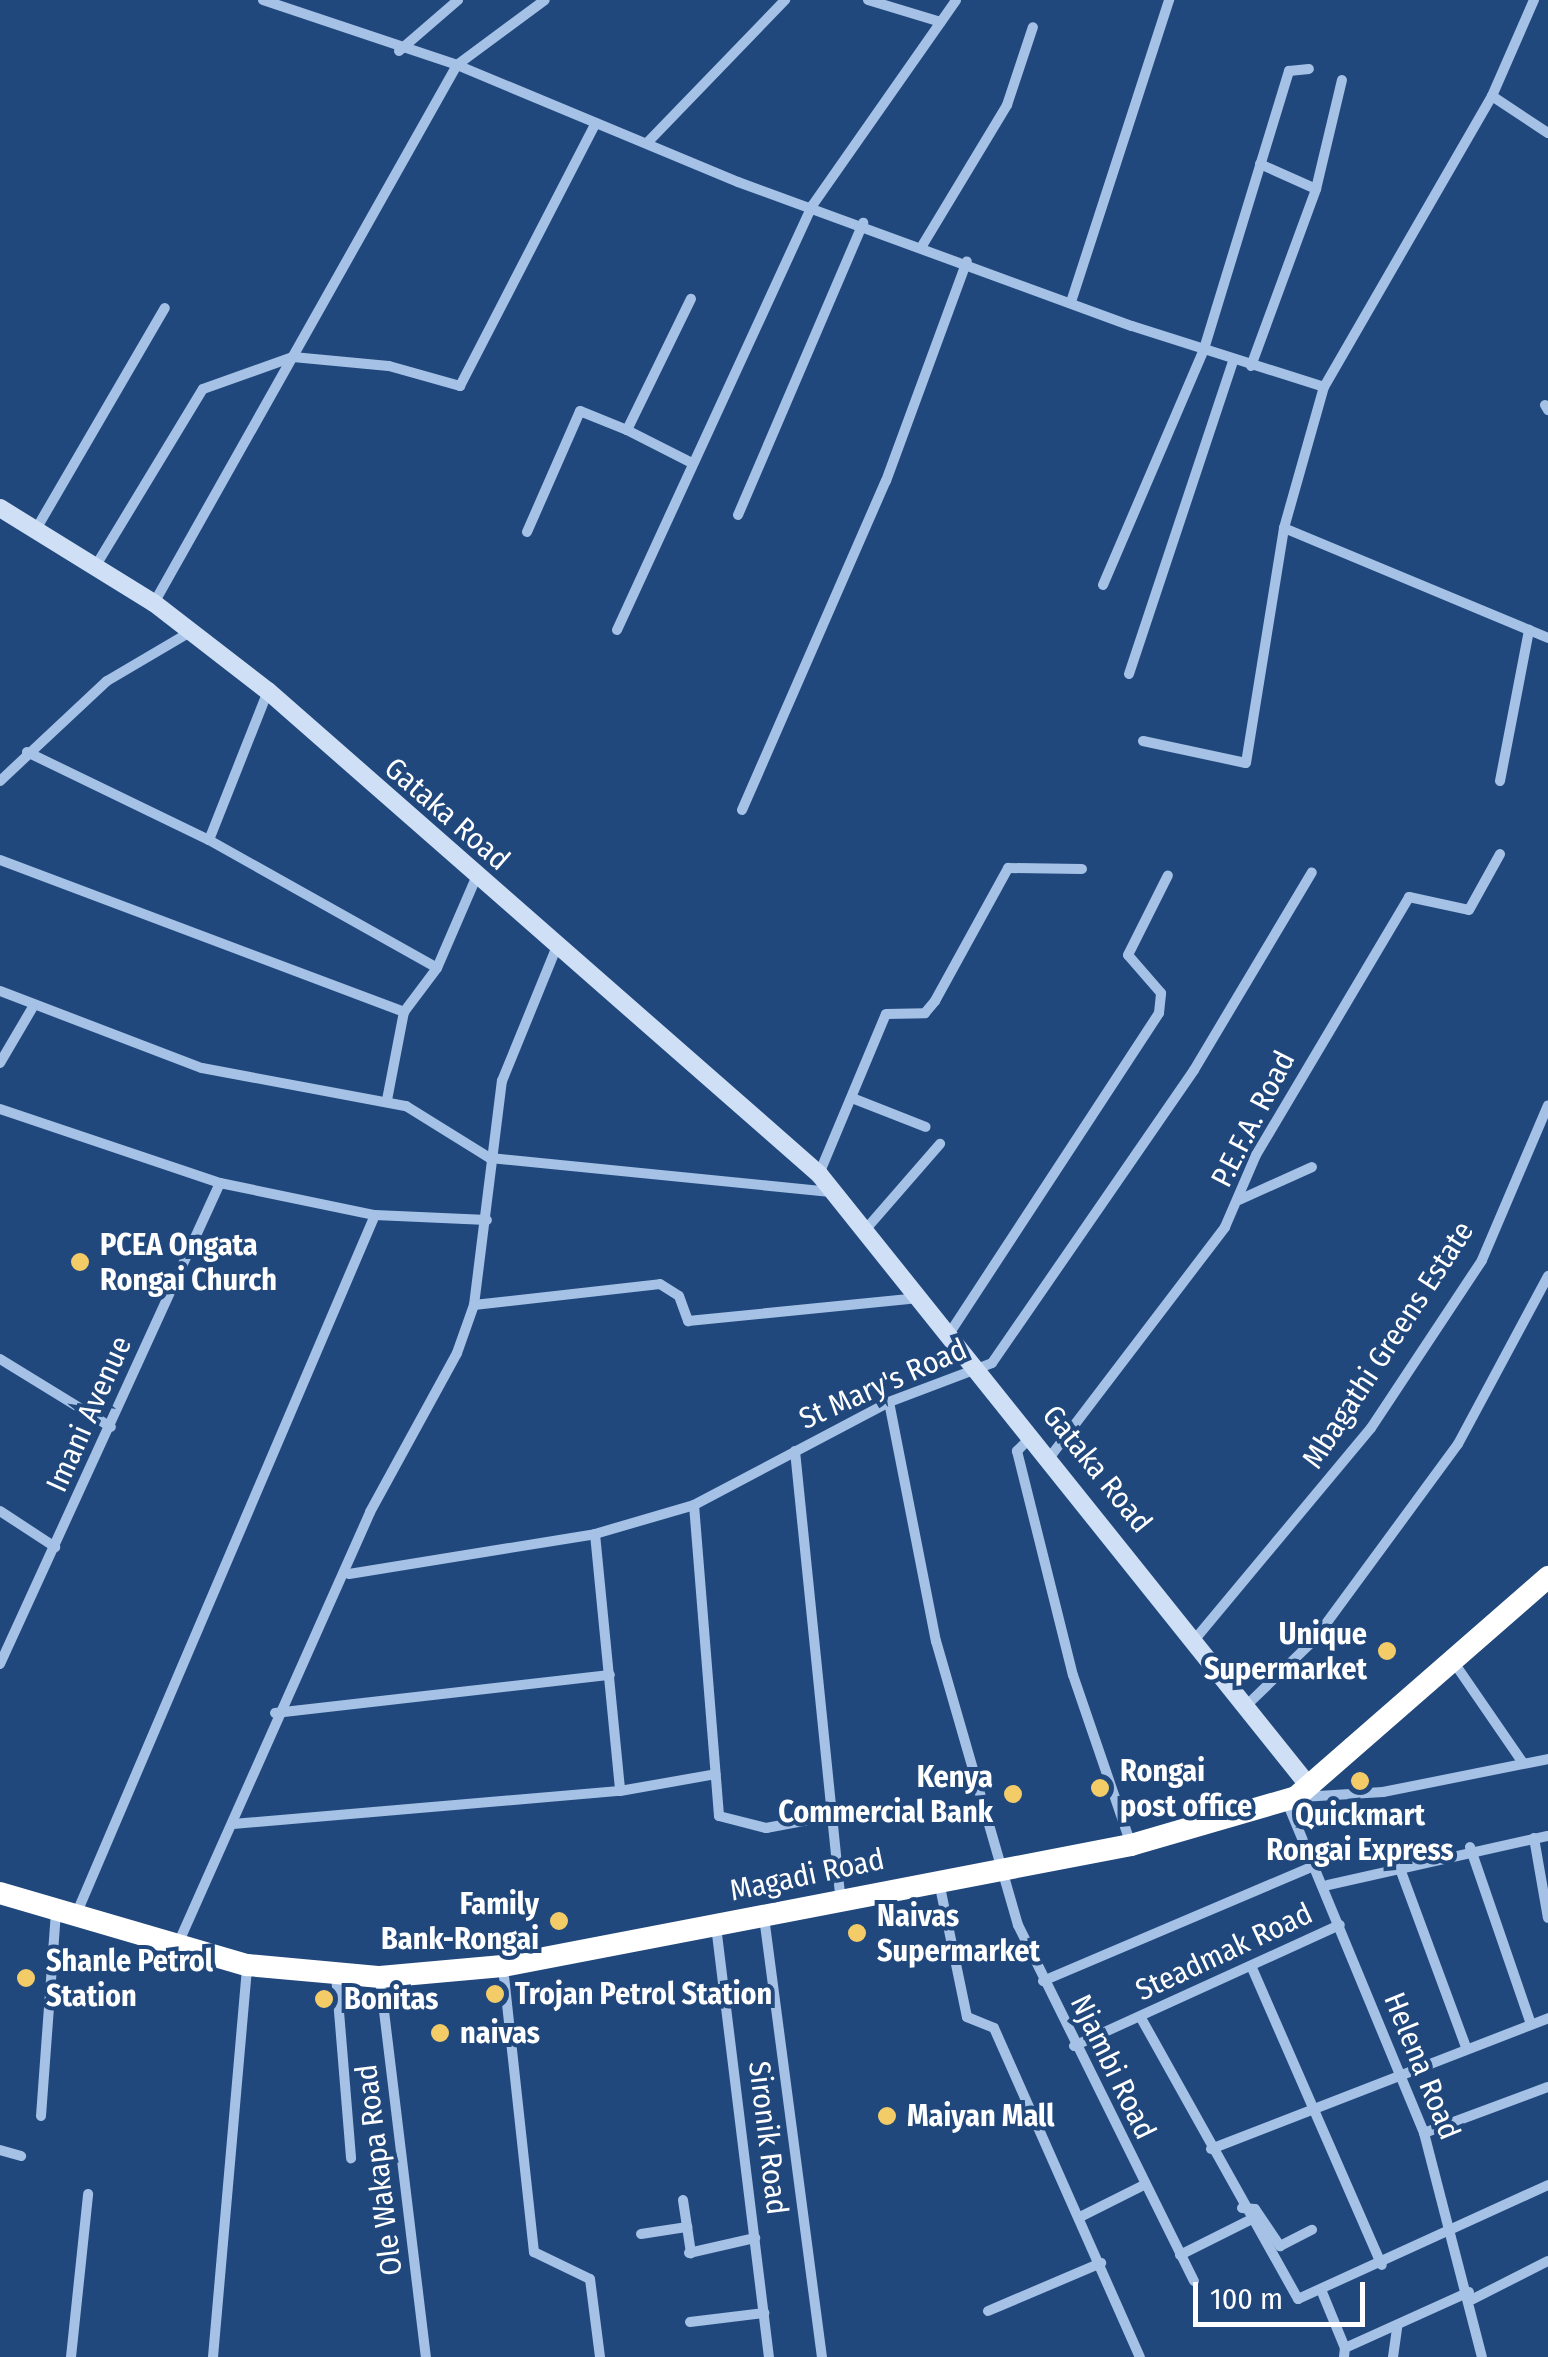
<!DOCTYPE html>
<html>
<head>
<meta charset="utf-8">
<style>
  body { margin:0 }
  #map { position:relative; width:1548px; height:2357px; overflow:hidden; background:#21487d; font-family:"Fira Sans Condensed",sans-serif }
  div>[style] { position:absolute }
  .street>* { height:10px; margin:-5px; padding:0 5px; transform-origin:5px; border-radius:5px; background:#a5c2e6 }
  .secondary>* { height:18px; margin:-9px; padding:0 9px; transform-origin:9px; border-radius:9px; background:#cfdff5 }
  .highway>* { height:22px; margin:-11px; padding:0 11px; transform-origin:11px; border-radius:11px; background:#fff }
  .dots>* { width:28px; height:28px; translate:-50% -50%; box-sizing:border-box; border:5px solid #21487d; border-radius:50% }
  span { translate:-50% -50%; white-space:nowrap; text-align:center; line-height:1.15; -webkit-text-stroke:8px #21487d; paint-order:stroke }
  .street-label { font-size:30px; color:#fff }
  .poi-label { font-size:30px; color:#fff; font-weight:700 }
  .left { translate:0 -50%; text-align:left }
  .right { translate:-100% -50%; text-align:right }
  .scale { position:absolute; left:1193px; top:2282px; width:172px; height:45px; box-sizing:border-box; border:5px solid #fff; border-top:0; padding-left:12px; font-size:30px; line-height:35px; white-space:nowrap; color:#fff; -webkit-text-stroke:8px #21487d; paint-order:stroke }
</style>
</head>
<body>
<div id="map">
  <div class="street">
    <div style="left:263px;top:0;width:205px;rotate:18.5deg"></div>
    <div style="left:457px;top:65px;width:304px;rotate:22.6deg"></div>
    <div style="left:738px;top:182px;width:419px;rotate:20.1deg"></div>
    <div style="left:1132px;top:326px;width:201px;rotate:17.6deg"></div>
    <div style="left:868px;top:0;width:76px;rotate:16.8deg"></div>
    <div style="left:399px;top:51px;width:78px;rotate:-40.8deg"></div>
    <div style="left:1492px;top:96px;width:67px;rotate:33.5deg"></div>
    <div style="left:647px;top:143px;width:199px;rotate:-46deg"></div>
    <div style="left:1260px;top:164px;width:61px;rotate:24.1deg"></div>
    <div style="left:922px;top:246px;width:165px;rotate:-58.9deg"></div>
    <div style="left:1007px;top:105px;width:82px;rotate:-71.6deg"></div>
    <div style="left:1071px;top:302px;width:318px;rotate:-72deg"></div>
    <div style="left:1251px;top:366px;width:189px;rotate:-69.8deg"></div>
    <div style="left:1316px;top:189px;width:112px;rotate:-76.6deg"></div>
    <div style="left:1545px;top:405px;width:6px;rotate:59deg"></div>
    <div style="left:690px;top:462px;width:71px;rotate:-153.1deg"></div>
    <div style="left:627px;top:430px;width:146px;rotate:-64deg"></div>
    <div style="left:738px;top:515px;width:318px;rotate:-66.8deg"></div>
    <div style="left:1284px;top:528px;width:286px;rotate:22.6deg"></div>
    <div style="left:35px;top:531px;width:258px;rotate:-59.8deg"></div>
    <div style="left:527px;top:532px;width:132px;rotate:-66.3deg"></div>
    <div style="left:580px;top:411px;width:51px;rotate:22deg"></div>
    <div style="left:95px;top:567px;width:208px;rotate:-58.8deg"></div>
    <div style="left:203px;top:389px;width:96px;rotate:-19.6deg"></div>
    <div style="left:293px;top:357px;width:96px;rotate:5.4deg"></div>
    <div style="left:389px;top:366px;width:74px;rotate:15.7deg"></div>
    <div style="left:460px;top:386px;width:296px;rotate:-62.7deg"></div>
    <div style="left:1103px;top:585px;width:257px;rotate:-66.8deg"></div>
    <div style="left:1204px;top:349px;width:291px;rotate:-73deg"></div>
    <div style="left:1289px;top:71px;width:20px;rotate:-6deg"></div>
    <div style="left:154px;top:603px;width:617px;rotate:-60.61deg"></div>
    <div style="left:457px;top:65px;width:109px;rotate:-36.5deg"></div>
    <div style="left:617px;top:630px;width:467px;rotate:-65.3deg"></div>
    <div style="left:812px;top:206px;width:251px;rotate:-55deg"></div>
    <div style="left:1129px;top:674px;width:332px;rotate:-71.6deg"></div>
    <div style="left:1143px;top:741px;width:105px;rotate:12.1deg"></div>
    <div style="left:1246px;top:763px;width:238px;rotate:-80.8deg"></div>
    <div style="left:1284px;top:528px;width:147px;rotate:-74.2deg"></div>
    <div style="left:1324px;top:387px;width:336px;rotate:-60deg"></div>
    <div style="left:1492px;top:96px;width:105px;rotate:-66.4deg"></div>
    <div style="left:27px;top:752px;width:202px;rotate:25.8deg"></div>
    <div style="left:209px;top:840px;width:261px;rotate:29.3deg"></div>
    <div style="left:0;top:781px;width:146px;rotate:-43.1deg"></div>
    <div style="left:107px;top:681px;width:99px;rotate:-30.5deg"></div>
    <div style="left:1500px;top:781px;width:154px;rotate:-79.1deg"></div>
    <div style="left:742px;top:810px;width:359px;rotate:-66.4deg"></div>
    <div style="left:886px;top:481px;width:234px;rotate:-69.8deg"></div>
    <div style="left:209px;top:840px;width:160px;rotate:-68.4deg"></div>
    <div style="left:0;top:860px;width:432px;rotate:20.6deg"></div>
    <div style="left:404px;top:1012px;width:55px;rotate:-53.1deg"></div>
    <div style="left:437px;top:968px;width:98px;rotate:-66.6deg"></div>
    <div style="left:0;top:991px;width:216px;rotate:20.9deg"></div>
    <div style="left:202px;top:1068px;width:208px;rotate:10.6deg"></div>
    <div style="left:406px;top:1106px;width:99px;rotate:31.8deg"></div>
    <div style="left:490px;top:1158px;width:345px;rotate:5.7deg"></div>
    <div style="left:0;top:1063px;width:67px;rotate:-59.6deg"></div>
    <div style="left:852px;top:1098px;width:79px;rotate:21.4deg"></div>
    <div style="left:387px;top:1100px;width:90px;rotate:-79.1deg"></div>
    <div style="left:0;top:1109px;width:232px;rotate:18.6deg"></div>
    <div style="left:220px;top:1183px;width:158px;rotate:11.7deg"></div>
    <div style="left:375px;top:1215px;width:112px;rotate:2.6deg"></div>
    <div style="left:819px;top:1174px;width:173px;rotate:-67.3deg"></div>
    <div style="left:886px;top:1014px;width:39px;rotate:-1deg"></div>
    <div style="left:925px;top:1013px;width:16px;rotate:-50deg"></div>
    <div style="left:935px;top:1001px;width:152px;rotate:-61.2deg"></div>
    <div style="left:1008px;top:868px;width:74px;rotate:0.8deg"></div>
    <div style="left:1239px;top:1200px;width:80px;rotate:-24.3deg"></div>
    <div style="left:866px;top:1229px;width:113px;rotate:-49deg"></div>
    <div style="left:474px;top:1305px;width:187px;rotate:-6.4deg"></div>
    <div style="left:660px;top:1284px;width:22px;rotate:32deg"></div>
    <div style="left:679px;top:1296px;width:27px;rotate:70deg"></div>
    <div style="left:688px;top:1321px;width:232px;rotate:-5.7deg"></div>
    <div style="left:951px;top:1331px;width:380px;rotate:-56.8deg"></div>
    <div style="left:1159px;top:1013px;width:20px;rotate:-84deg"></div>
    <div style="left:1161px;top:993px;width:50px;rotate:-131deg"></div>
    <div style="left:1128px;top:955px;width:89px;rotate:-63.4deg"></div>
    <div style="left:0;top:1359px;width:130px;rotate:31.5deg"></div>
    <div style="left:889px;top:1402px;width:244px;rotate:78.9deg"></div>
    <div style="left:936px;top:1641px;width:296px;rotate:73.9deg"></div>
    <div style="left:1018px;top:1925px;width:397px;rotate:63.7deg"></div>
    <div style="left:1031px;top:1437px;width:20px;rotate:135deg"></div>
    <div style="left:1017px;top:1451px;width:231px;rotate:76deg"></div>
    <div style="left:1073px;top:1675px;width:179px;rotate:71.1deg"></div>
    <div style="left:795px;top:1451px;width:448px;rotate:84.2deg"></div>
    <div style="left:1050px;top:1457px;width:289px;rotate:-52.7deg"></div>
    <div style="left:1225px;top:1227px;width:78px;rotate:-66.7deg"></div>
    <div style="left:1256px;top:1155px;width:300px;rotate:-59.3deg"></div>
    <div style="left:1409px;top:897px;width:61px;rotate:12.2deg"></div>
    <div style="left:1469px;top:910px;width:64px;rotate:-61deg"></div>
    <div style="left:694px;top:1505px;width:312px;rotate:85.4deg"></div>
    <div style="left:719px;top:1816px;width:49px;rotate:14.3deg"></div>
    <div style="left:766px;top:1828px;width:65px;rotate:-10.6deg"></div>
    <div style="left:0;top:1511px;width:66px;rotate:33.2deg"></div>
    <div style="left:595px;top:1534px;width:258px;rotate:84.4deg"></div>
    <div style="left:349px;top:1574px;width:249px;rotate:-9.2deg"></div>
    <div style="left:595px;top:1534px;width:103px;rotate:-16.3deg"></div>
    <div style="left:694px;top:1505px;width:221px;rotate:-27.8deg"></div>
    <div style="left:889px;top:1402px;width:110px;rotate:-20.7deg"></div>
    <div style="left:992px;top:1363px;width:356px;rotate:-55.4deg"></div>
    <div style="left:1194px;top:1070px;width:230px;rotate:-59.2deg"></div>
    <div style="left:1196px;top:1638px;width:273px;rotate:-50.2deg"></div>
    <div style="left:1371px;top:1428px;width:201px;rotate:-56.5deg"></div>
    <div style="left:1482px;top:1260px;width:168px;rotate:-66.9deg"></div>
    <div style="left:0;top:1664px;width:529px;rotate:-65.42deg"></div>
    <div style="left:1455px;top:1664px;width:120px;rotate:55.5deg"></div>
    <div style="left:1249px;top:1703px;width:91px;rotate:-44.1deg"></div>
    <div style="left:1314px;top:1640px;width:243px;rotate:-53.7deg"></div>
    <div style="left:1458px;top:1444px;width:191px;rotate:-61.8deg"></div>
    <div style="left:275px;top:1713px;width:337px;rotate:-6.5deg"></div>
    <div style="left:1302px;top:1797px;width:81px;rotate:-3.5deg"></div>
    <div style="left:1383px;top:1792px;width:168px;rotate:-11.3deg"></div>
    <div style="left:1287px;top:1802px;width:358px;rotate:67.5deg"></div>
    <div style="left:1424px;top:2133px;width:231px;rotate:75.5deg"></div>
    <div style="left:233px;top:1824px;width:388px;rotate:-4.9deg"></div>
    <div style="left:620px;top:1791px;width:97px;rotate:-10deg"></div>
    <div style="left:1534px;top:1838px;width:81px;rotate:80.1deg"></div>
    <div style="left:1470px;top:1847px;width:187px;rotate:71deg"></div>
    <div style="left:1399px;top:1866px;width:193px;rotate:69.7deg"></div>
    <div style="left:939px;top:1882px;width:138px;rotate:78.3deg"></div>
    <div style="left:967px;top:2017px;width:29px;rotate:22deg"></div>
    <div style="left:994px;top:2028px;width:360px;rotate:66.1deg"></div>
    <div style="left:1328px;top:1885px;width:225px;rotate:-12.6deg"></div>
    <div style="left:75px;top:1917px;width:763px;rotate:-66.86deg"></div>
    <div style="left:764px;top:1917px;width:444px;rotate:82.5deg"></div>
    <div style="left:716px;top:1926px;width:434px;rotate:83deg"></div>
    <div style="left:177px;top:1946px;width:475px;rotate:-66deg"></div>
    <div style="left:370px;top:1512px;width:181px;rotate:-61.3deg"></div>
    <div style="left:457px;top:1353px;width:51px;rotate:-70.5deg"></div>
    <div style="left:474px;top:1305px;width:226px;rotate:-82.9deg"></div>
    <div style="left:502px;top:1081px;width:148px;rotate:-67.8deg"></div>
    <div style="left:503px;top:1967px;width:287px;rotate:83.8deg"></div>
    <div style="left:534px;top:2252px;width:62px;rotate:25.7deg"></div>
    <div style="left:590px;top:2279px;width:79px;rotate:82.7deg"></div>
    <div style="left:1252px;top:1968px;width:324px;rotate:66.4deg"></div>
    <div style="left:336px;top:1975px;width:184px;rotate:85.3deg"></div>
    <div style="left:380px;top:1978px;width:382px;rotate:83.1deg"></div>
    <div style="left:1043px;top:1981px;width:299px;rotate:-23deg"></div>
    <div style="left:1141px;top:2018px;width:322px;rotate:60.8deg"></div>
    <div style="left:1298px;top:2299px;width:275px;rotate:-24.5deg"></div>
    <div style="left:1074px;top:2046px;width:292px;rotate:-24.5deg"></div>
    <div style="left:41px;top:2116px;width:206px;rotate:-85.8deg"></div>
    <div style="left:1424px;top:2133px;width:132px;rotate:-20.4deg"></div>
    <div style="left:1211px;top:2149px;width:362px;rotate:-21.2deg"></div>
    <div style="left:0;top:2150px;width:22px;rotate:16deg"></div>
    <div style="left:683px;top:2200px;width:54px;rotate:81.4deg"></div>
    <div style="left:1242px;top:2208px;width:13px;rotate:4deg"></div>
    <div style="left:1255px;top:2209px;width:45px;rotate:56deg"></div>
    <div style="left:1280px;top:2246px;width:36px;rotate:-27deg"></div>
    <div style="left:1082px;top:2216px;width:69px;rotate:-26.6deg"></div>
    <div style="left:641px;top:2234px;width:47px;rotate:-8.7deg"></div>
    <div style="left:689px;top:2253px;width:68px;rotate:-12.8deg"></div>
    <div style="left:1180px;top:2255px;width:76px;rotate:-26.6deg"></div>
    <div style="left:1322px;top:2292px;width:61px;rotate:67.7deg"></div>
    <div style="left:1473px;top:2299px;width:84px;rotate:-26.9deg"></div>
    <div style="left:988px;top:2311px;width:123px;rotate:-23deg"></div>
    <div style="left:690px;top:2322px;width:75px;rotate:-6.9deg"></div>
    <div style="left:71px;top:2357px;width:164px;rotate:-84deg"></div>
    <div style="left:213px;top:2357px;width:392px;rotate:-85deg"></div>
    <div style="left:1344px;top:2357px;width:9px;rotate:-84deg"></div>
    <div style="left:1345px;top:2348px;width:136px;rotate:-24.3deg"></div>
    <div style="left:1393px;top:2357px;width:30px;rotate:-82deg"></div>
  </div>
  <div class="secondary">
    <div style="left:0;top:508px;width:181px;rotate:31.7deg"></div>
    <div style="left:154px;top:603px;width:144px;rotate:37.7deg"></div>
    <div style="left:268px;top:691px;width:733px;rotate:41.24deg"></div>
    <div style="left:819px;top:1174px;width:784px;rotate:51.32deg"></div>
  </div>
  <div class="highway">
    <div style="left:0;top:1893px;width:257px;rotate:16.3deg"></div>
    <div style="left:247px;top:1965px;width:134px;rotate:5.2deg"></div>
    <div style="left:380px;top:1977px;width:123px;rotate:-5.1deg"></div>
    <div style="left:503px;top:1966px;width:640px;rotate:-10.91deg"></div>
    <div style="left:1131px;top:1845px;width:172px;rotate:-16.2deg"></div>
    <div style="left:1296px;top:1797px;width:335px;rotate:-41.1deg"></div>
  </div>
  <div class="dots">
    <div style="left:80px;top:1262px;background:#f3cc67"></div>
    <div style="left:1387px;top:1651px;background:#f3cc67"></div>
    <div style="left:1360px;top:1781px;background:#f3cc67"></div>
    <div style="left:1100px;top:1788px;background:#f3cc67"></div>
    <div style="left:1013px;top:1794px;background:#f3cc67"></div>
    <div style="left:559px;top:1921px;background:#f3cc67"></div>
    <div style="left:857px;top:1933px;background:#f3cc67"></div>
    <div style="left:26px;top:1978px;background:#f3cc67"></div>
    <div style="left:495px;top:1994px;background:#f3cc67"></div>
    <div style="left:324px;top:1999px;background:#f3cc67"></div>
    <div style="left:440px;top:2033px;background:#f3cc67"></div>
    <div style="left:887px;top:2116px;background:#f3cc67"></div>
  </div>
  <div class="street-label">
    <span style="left:447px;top:814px;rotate:41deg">Gataka Road</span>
    <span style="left:1253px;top:1119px;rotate:-63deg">P.E.F.A. Road</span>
    <span style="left:1388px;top:1345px;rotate:-57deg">Mbagathi Greens Estate</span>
    <span style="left:883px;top:1384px;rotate:-24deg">St Mary's Road</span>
    <span style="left:89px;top:1414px;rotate:-66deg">Imani Avenue</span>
    <span style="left:1097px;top:1469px;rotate:51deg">Gataka Road</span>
    <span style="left:807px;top:1875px;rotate:-12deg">Magadi Road</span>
    <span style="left:1224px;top:1952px;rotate:-25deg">Steadmak Road</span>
    <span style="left:1422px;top:2066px;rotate:68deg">Helena Road</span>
    <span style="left:1113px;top:2067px;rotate:64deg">Njambi Road</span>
    <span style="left:768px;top:2138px;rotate:83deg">Sironik Road</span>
    <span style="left:379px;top:2170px;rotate:-97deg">Ole Wakapa Road</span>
  </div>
  <div class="poi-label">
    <span class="left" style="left:100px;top:1262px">PCEA Ongata<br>Rongai Church</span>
    <span class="right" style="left:1367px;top:1651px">Unique<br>Supermarket</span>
    <span class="left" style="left:1120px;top:1788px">Rongai<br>post office</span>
    <span class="right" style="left:993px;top:1794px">Kenya<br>Commercial Bank</span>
    <span style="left:1360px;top:1832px">Quickmart<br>Rongai Express</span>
    <span class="right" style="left:539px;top:1921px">Family<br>Bank-Rongai</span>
    <span class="left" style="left:877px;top:1933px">Naivas<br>Supermarket</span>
    <span class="left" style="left:46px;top:1978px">Shanle Petrol<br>Station</span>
    <span class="left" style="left:515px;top:1994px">Trojan Petrol Station</span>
    <span class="left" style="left:344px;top:1999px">Bonitas</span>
    <span class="left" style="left:460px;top:2033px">naivas</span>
    <span class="left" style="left:907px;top:2116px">Maiyan Mall</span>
  </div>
  <div class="scale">100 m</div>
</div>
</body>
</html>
